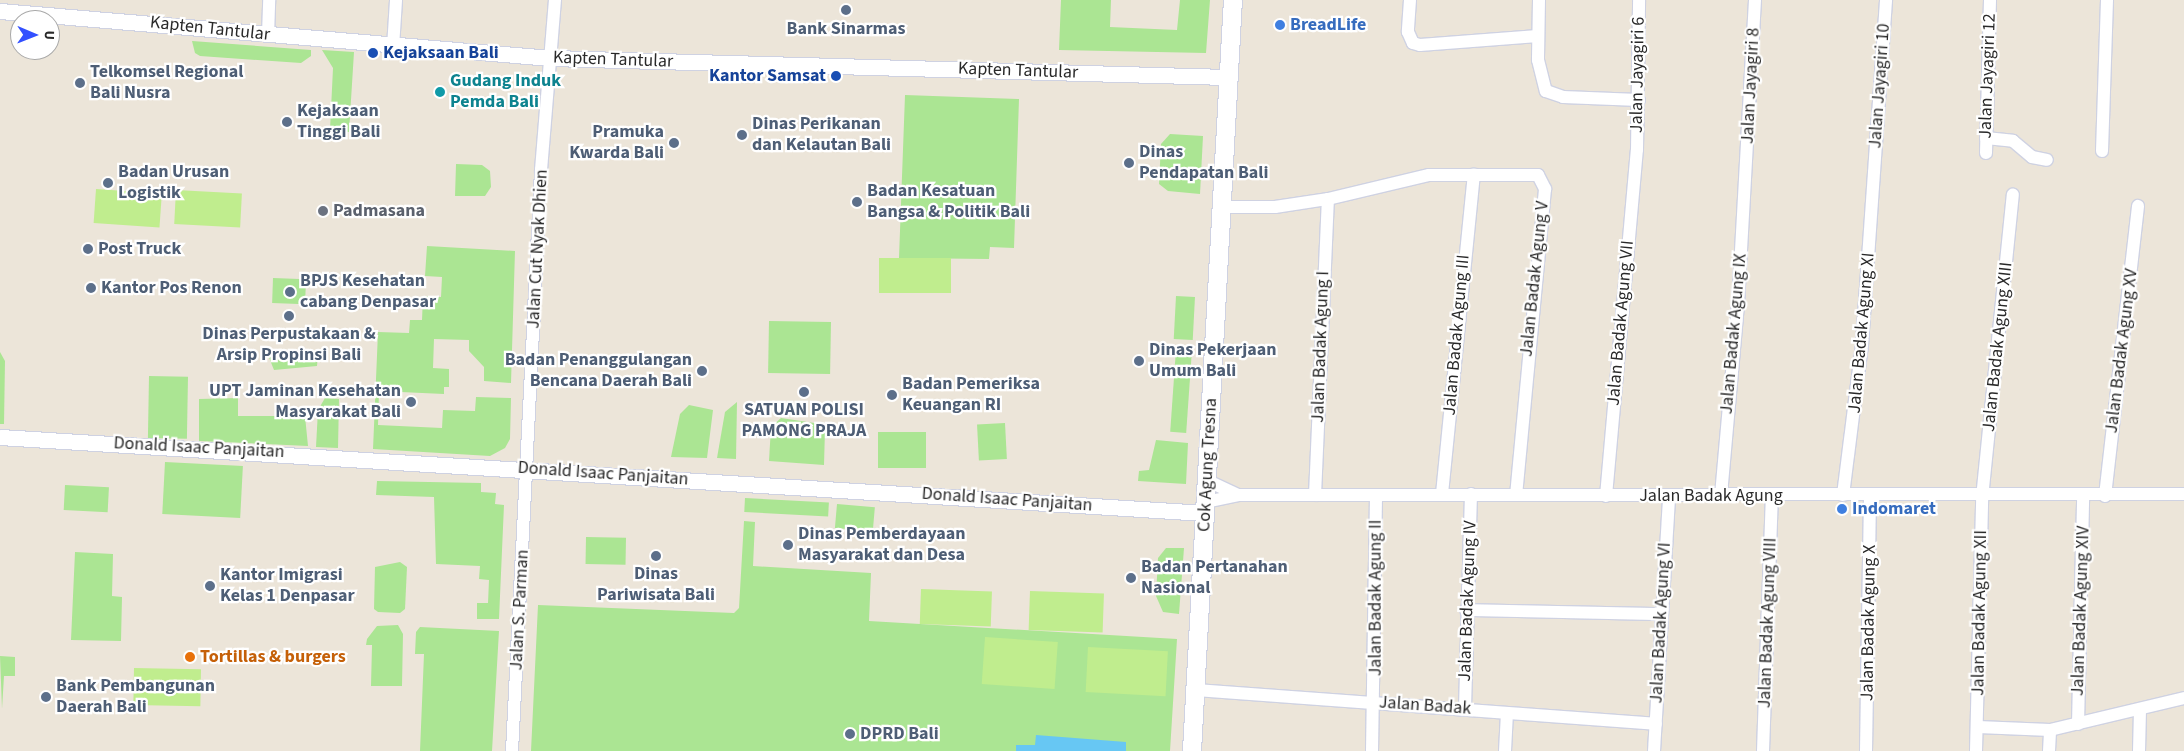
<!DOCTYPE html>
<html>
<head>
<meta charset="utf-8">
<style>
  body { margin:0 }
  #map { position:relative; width:2184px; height:751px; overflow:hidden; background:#ece5d9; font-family:"Source Sans 3",sans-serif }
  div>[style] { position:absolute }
  .green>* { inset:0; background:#abe593; transform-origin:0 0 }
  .pitch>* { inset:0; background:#c0ed8e; transform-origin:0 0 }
  .water>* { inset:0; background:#67c7f3 }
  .roads { filter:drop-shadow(1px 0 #cfd2e2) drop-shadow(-1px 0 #cfd2e2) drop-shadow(0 1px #cfd2e2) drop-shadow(0 -1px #cfd2e2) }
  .minor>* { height:12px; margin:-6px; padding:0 6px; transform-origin:6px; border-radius:6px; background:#fff }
  .tertiary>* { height:15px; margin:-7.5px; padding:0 7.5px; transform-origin:7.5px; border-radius:7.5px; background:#fff }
  .secondary>* { height:18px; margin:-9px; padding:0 9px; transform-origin:9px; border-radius:9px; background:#fff }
  .dots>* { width:14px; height:14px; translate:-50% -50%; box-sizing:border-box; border:2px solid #fff; border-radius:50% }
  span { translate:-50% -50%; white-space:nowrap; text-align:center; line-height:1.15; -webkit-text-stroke:4.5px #fff; paint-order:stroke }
  .shop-label { font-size:18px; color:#366cbe; font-weight:700 }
  .left { translate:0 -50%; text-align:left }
  .street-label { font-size:18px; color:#292929 }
  .service-label { font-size:18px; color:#4e5e75; font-weight:700 }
  .right { translate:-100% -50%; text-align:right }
  .transit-label { font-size:18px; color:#164399; font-weight:700 }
  .culture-label { font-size:18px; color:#0d838f; font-weight:700 }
  .worship-label { font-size:18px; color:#5b616d; font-weight:700 }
  .food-label { font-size:18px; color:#c56008; font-weight:700 }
  .north { position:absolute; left:10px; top:10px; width:50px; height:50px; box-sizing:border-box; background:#fff; border:1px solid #a9a9a9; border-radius:50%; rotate:91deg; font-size:14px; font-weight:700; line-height:20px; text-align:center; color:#292929 }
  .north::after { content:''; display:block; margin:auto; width:18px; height:22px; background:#3350ff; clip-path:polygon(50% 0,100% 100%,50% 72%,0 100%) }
</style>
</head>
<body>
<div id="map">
  <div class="green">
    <div style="clip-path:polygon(1061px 0,1111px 0,1110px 27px,1177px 30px,1180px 0,1210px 0,1206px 53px,1059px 50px)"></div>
    <div style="clip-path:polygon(192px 41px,311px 50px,311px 56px,301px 63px,200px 56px,195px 53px)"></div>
    <div style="clip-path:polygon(322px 50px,354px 52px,349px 132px,330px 130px,333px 68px)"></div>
    <div style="clip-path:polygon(905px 95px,1019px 99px,1014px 248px,990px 247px,989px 259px,899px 258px)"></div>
    <div style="clip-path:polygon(1170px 134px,1203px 136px,1200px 194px,1168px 191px,1159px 184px,1161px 144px)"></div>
    <div style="clip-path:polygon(456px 164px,482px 165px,490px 171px,491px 187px,485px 196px,455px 196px)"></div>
    <div style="clip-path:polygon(427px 246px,515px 251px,511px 383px,484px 381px,484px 367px,469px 351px,469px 340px,434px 339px,433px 368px,449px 369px,449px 387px,444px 387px,444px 394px,379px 391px,378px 425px,442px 428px,443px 410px,475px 411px,476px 397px,511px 398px,510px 439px,505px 448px,490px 456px,373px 449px,378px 332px,409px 333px,410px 320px,422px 320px,423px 296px,441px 297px,442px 277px,425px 276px)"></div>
    <div style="left:273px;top:278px;width:33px;height:25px;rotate:2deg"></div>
    <div style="left:1176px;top:296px;width:19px;height:43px;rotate:3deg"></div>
    <div style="left:769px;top:321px;width:62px;height:52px;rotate:1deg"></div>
    <div style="left:1176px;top:349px;width:16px;height:83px;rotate:4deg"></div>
    <div style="clip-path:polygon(280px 350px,318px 355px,317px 366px,274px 370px,268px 355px)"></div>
    <div style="clip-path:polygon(0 352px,5px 361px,4px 424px,0 424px)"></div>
    <div style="left:149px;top:376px;width:39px;height:62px;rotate:1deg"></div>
    <div style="clip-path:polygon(238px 398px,238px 416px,305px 416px,308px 446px,199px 441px,199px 399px)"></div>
    <div style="clip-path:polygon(325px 398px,339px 399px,338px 448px,316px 447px,318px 410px)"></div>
    <div style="clip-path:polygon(737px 402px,736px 459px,717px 458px,725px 412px)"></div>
    <div style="clip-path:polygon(689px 405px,713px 410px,707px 458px,671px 457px,680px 414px)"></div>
    <div style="clip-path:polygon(781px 418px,821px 424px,825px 429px,824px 465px,769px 461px,771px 427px)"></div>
    <div style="left:1005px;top:423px;width:36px;height:28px;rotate:87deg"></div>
    <div style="left:878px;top:432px;width:48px;height:36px"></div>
    <div style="clip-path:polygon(1156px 440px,1188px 443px,1186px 484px,1138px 481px,1139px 471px,1149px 470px)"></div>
    <div style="left:165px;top:462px;width:78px;height:52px;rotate:3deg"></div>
    <div style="clip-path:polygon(377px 481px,481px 483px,481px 492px,496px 493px,495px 504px,504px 505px,499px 619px,477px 619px,477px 603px,488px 603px,489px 580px,479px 579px,480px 566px,436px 564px,434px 497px,376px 495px)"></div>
    <div style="left:65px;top:485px;width:44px;height:25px;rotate:3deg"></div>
    <div style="left:745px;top:498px;width:84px;height:14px;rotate:3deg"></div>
    <div style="left:837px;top:504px;width:38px;height:24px;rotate:5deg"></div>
    <div style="clip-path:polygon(744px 521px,755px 522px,753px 566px,871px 573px,869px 621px,1177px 639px,1170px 751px,531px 751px,538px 605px,734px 613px,739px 608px)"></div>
    <div style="left:586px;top:537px;width:40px;height:27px;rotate:1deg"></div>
    <div style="clip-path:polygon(1166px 548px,1184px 548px,1179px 614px,1163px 612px,1156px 596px,1158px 558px)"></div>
    <div style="clip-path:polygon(75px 552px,113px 554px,112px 596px,122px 597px,121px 641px,71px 640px)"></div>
    <div style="clip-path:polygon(400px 562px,407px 567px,405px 609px,400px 613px,378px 612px,374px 609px,375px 567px)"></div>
    <div style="clip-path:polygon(398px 625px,403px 634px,402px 686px,371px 686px,372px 645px,366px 645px,367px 639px,377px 626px)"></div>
    <div style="clip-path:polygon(420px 627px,499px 631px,492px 751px,420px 751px,424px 654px,415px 654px,416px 632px)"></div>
    <div style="clip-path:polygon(0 656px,15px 657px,15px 676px,4px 676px,2px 709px)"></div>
  </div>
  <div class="pitch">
    <div style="left:96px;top:189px;width:66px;height:34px;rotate:4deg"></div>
    <div style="left:176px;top:190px;width:66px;height:34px;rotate:3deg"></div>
    <div style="left:879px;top:258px;width:72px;height:35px"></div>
    <div style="left:921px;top:589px;width:71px;height:35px;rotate:2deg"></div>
    <div style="left:1030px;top:591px;width:74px;height:39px;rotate:2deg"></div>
    <div style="left:985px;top:637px;width:73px;height:47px;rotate:4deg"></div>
    <div style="left:1088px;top:647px;width:80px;height:45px;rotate:3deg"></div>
    <div style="left:134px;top:668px;width:67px;height:37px;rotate:1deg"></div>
  </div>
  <div class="water">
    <div style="clip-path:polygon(1036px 735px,1126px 742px,1126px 751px,1016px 751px,1016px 745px,1035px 745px)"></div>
  </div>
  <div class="roads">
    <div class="minor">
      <div style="left:1410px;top:0;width:32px;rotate:94deg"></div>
      <div style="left:1408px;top:32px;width:12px;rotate:66deg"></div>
      <div style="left:1413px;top:43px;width:7px;rotate:16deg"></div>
      <div style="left:1420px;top:45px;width:118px;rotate:-4.4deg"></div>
      <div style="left:1539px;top:0;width:60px;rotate:91deg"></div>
      <div style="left:1538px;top:60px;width:32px;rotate:76deg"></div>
      <div style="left:1546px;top:91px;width:18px;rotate:19deg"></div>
      <div style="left:1563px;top:97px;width:76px;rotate:2.3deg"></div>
      <div style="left:268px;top:35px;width:35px;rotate:-88deg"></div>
      <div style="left:393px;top:47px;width:47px;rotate:-86.3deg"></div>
      <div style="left:1986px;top:138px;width:27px;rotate:6deg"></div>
      <div style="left:2013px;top:141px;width:25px;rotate:40deg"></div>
      <div style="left:2032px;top:157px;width:15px;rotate:11deg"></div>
      <div style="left:2102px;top:151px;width:151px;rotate:-88.1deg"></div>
      <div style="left:1986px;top:153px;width:153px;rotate:-88.5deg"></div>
      <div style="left:1222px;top:207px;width:53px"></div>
      <div style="left:1275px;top:207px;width:54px;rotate:-8.6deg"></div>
      <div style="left:1328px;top:199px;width:104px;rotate:-13.4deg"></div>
      <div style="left:1429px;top:175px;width:109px"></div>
      <div style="left:1538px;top:175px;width:16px;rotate:63deg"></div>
      <div style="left:1545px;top:189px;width:306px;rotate:95.4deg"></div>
      <div style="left:1208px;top:481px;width:33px;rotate:25deg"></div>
      <div style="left:1442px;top:494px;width:321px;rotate:-84.3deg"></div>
      <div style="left:1315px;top:495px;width:296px;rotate:-87.5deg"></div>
      <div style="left:1721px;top:495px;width:192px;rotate:-84.9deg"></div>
      <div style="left:1738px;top:304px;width:304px;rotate:-86.8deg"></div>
      <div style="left:1843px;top:495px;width:152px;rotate:-82.8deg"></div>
      <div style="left:1862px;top:344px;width:345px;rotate:-86deg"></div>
      <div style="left:1606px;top:496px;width:347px;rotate:-84.9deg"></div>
      <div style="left:1637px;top:150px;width:150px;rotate:-89.2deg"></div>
      <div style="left:2105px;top:496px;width:292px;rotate:-83.5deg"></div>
      <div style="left:1206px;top:502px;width:33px;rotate:-12deg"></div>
      <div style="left:1238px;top:495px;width:946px;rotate:-0.06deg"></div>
      <div style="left:1466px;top:610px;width:194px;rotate:1.2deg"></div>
      <div style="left:1195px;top:690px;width:462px;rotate:4.2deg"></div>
      <div style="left:1465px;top:708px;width:214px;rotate:-88.4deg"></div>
      <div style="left:2078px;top:724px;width:227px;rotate:-88.7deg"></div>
      <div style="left:1978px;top:727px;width:72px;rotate:2.4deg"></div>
      <div style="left:2050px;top:730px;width:138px;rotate:-13.4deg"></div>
      <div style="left:512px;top:751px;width:582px;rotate:-87.14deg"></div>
      <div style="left:541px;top:170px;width:171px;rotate:-85.3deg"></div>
      <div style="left:1372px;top:751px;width:256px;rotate:-89.1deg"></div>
      <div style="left:1505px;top:751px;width:37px;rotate:-87deg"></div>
      <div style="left:1654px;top:751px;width:255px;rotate:-86.6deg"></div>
      <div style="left:1763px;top:751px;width:256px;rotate:-88deg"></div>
      <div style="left:1866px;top:751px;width:255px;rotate:-89.1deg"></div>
      <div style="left:1976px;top:751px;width:253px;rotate:-88.6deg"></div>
      <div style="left:1982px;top:498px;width:305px;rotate:-84.2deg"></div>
      <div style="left:2049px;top:751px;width:21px;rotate:-87deg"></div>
      <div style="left:2139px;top:751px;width:41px;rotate:-88.6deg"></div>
    </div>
    <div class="tertiary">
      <div style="left:0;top:11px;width:553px;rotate:4.88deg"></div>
      <div style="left:551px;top:58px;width:677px;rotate:1.61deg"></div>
      <div style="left:0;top:437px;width:1208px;rotate:3.61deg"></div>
    </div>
    <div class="secondary">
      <div style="left:1192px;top:751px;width:752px;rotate:-86.88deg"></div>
    </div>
  </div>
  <div class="dots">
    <div style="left:846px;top:10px;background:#5c6f8a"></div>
    <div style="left:1280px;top:25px;background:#3f7fe0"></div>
    <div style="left:373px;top:53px;background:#1a4fb4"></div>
    <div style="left:836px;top:76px;background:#1a4fb4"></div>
    <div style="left:80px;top:83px;background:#5c6f8a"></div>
    <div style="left:440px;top:92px;background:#0f9aa8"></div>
    <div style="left:287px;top:122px;background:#5c6f8a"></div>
    <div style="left:742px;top:135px;background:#5c6f8a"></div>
    <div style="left:674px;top:143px;background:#5c6f8a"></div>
    <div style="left:1129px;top:163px;background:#5c6f8a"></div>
    <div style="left:108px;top:183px;background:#5c6f8a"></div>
    <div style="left:857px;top:202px;background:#5c6f8a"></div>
    <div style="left:323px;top:211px;background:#6b7280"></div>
    <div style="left:88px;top:249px;background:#5c6f8a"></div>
    <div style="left:91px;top:288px;background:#5c6f8a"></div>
    <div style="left:290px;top:292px;background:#5c6f8a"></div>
    <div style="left:289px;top:316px;background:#5c6f8a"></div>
    <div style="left:1139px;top:361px;background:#5c6f8a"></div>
    <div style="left:702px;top:371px;background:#5c6f8a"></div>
    <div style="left:804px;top:392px;background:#5c6f8a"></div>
    <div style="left:892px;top:395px;background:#5c6f8a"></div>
    <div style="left:411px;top:402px;background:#5c6f8a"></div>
    <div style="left:1842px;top:509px;background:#3f7fe0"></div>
    <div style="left:788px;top:545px;background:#5c6f8a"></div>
    <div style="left:656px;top:556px;background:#5c6f8a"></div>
    <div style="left:1131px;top:578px;background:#5c6f8a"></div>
    <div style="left:210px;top:586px;background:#5c6f8a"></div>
    <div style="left:190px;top:657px;background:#e8710a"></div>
    <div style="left:46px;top:697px;background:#5c6f8a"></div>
    <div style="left:850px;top:734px;background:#5c6f8a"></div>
  </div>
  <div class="shop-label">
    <span class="left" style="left:1290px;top:25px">BreadLife</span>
    <span class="left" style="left:1852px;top:509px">Indomaret</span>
  </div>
  <div class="street-label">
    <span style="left:210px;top:29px;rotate:6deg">Kapten Tantular</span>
    <span style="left:613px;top:60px;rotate:2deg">Kapten Tantular</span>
    <span style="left:1018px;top:71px;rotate:2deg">Kapten Tantular</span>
    <span style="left:1638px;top:75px;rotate:-89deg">Jalan Jayagiri 6</span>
    <span style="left:1988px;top:76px;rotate:-88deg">Jalan Jayagiri 12</span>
    <span style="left:1751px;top:86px;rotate:-87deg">Jalan Jayagiri 8</span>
    <span style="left:1880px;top:86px;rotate:-86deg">Jalan Jayagiri 10</span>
    <span style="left:538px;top:249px;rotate:-87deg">Jalan Cut Nyak Dhien</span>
    <span style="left:1535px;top:279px;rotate:-84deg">Jalan Badak Agung V</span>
    <span style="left:1621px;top:323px;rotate:-85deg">Jalan Badak Agung VII</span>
    <span style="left:1862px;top:333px;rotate:-85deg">Jalan Badak Agung XI</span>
    <span style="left:1734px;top:334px;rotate:-85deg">Jalan Badak Agung IX</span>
    <span style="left:1457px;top:335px;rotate:-85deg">Jalan Badak Agung III</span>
    <span style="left:1321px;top:347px;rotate:-88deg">Jalan Badak Agung I</span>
    <span style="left:1998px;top:347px;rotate:-84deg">Jalan Badak Agung XIII</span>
    <span style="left:2122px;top:351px;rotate:-83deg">Jalan Badak Agung XV</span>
    <span style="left:199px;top:448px;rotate:3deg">Donald Isaac Panjaitan</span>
    <span style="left:1208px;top:465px;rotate:-87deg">Cok Agung Tresna</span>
    <span style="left:603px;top:474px;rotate:4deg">Donald Isaac Panjaitan</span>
    <span style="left:1711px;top:496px">Jalan Badak Agung</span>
    <span style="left:1007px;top:500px;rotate:4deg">Donald Isaac Panjaitan</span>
    <span style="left:1376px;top:598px;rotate:-90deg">Jalan Badak Agung II</span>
    <span style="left:1468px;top:601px;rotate:-88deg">Jalan Badak Agung IV</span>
    <span style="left:520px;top:610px;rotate:-87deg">Jalan S. Parman</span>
    <span style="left:2081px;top:611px;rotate:-88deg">Jalan Badak Agung XIV</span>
    <span style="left:1980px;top:613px;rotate:-89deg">Jalan Badak Agung XII</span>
    <span style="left:1661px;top:623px;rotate:-87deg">Jalan Badak Agung VI</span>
    <span style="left:1768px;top:623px;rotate:-88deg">Jalan Badak Agung VIII</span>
    <span style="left:1869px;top:623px;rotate:-89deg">Jalan Badak Agung X</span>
    <span style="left:1425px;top:706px;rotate:4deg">Jalan Badak</span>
  </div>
  <div class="service-label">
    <span style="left:846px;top:29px">Bank Sinarmas</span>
    <span class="left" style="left:90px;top:83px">Telkomsel Regional<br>Bali Nusra</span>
    <span class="left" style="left:297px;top:122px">Kejaksaan<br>Tinggi Bali</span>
    <span class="left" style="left:752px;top:135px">Dinas Perikanan<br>dan Kelautan Bali</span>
    <span class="right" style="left:664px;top:143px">Pramuka<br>Kwarda Bali</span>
    <span class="left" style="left:1139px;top:163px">Dinas<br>Pendapatan Bali</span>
    <span class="left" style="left:118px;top:183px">Badan Urusan<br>Logistik</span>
    <span class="left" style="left:867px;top:202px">Badan Kesatuan<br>Bangsa &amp; Politik Bali</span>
    <span class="left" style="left:98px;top:249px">Post Truck</span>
    <span class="left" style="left:300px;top:292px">BPJS Kesehatan<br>cabang Denpasar</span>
    <span class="left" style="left:101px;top:288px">Kantor Pos Renon</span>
    <span style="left:289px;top:345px">Dinas Perpustakaan &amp;<br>Arsip Propinsi Bali</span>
    <span class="left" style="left:1149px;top:361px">Dinas Pekerjaan<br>Umum Bali</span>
    <span class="right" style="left:692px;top:371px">Badan Penanggulangan<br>Bencana Daerah Bali</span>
    <span class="left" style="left:902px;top:395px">Badan Pemeriksa<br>Keuangan RI</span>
    <span class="right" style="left:401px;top:402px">UPT Jaminan Kesehatan<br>Masyarakat Bali</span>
    <span style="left:804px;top:421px">SATUAN POLISI<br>PAMONG PRAJA</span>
    <span class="left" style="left:798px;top:545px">Dinas Pemberdayaan<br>Masyarakat dan Desa</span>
    <span class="left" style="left:1141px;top:578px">Badan Pertanahan<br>Nasional</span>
    <span style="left:656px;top:585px">Dinas<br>Pariwisata Bali</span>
    <span class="left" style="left:220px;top:586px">Kantor Imigrasi<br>Kelas 1 Denpasar</span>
    <span class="left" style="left:56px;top:697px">Bank Pembangunan<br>Daerah Bali</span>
    <span class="left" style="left:860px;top:734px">DPRD Bali</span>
  </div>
  <div class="transit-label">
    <span class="left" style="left:383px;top:53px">Kejaksaan Bali</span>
    <span class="right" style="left:826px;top:76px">Kantor Samsat</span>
  </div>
  <div class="culture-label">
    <span class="left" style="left:450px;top:92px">Gudang Induk<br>Pemda Bali</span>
  </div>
  <div class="worship-label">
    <span class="left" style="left:333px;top:211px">Padmasana</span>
  </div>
  <div class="food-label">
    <span class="left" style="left:200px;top:657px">Tortillas &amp; burgers</span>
  </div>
  <div class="north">U</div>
</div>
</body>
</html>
